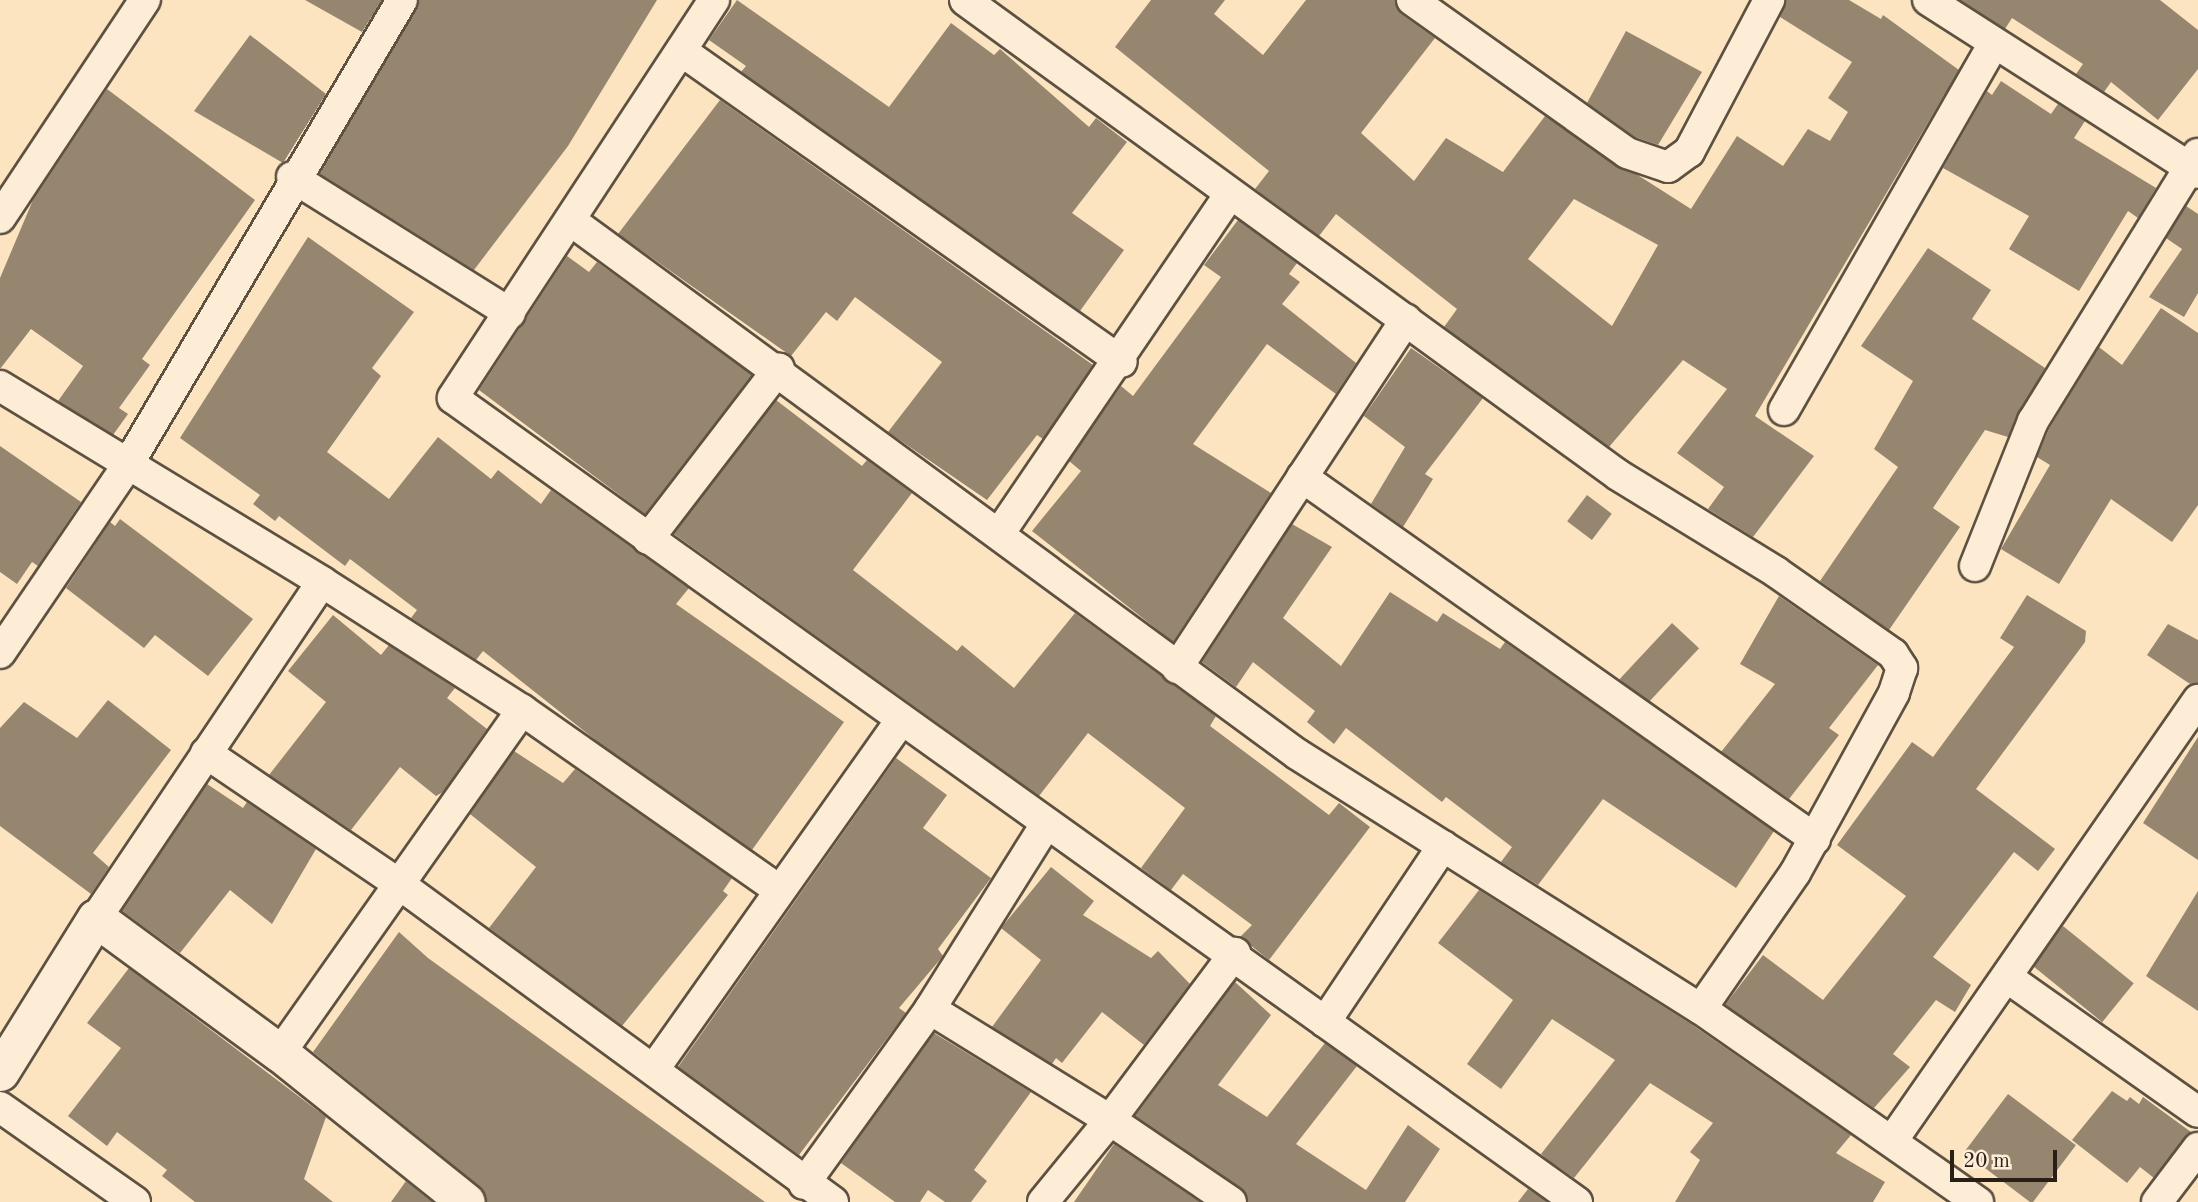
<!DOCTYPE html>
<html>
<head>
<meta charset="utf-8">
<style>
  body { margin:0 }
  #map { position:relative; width:2198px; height:1202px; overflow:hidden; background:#fce4c1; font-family:"Old Standard TT",serif }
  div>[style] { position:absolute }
  .building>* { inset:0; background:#96866f; transform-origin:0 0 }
  .roads { filter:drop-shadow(2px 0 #5d5141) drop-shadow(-2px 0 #5d5141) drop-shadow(0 2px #5d5141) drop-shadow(0 -2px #5d5141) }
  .minor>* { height:30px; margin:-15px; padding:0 15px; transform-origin:15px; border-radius:15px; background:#fdedd7 }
  .tertiary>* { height:37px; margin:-18.5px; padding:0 18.5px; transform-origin:18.5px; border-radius:18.5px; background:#fdedd7 }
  span { translate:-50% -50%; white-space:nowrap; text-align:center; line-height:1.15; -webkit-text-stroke:6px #fdedd7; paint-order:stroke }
  .scale { position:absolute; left:1950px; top:1150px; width:107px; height:32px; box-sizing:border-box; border:4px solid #282016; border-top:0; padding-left:9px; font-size:21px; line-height:24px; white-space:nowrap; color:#282016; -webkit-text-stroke:5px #fdedd7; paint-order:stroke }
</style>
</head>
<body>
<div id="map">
  <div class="building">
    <div style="clip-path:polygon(305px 0,382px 0,362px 32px)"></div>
    <div style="clip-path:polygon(419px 0,657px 0,568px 146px,474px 270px,320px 174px)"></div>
    <div style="clip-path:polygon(737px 0,889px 107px,951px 23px,994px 55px,1000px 49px,1089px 127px,1096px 118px,1127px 142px,1072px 213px,1124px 250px,1080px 311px,741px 72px,746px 66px,709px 40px)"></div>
    <div style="clip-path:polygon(evenodd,1151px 0,1225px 0,1214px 14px,1263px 55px,1306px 0,1395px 0,1401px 14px,1435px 38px,1361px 133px,1414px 181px,1446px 138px,1503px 172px,1545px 116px,1691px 209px,1737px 136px,1783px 166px,1808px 129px,1830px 141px,1848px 112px,1828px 98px,1852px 62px,1780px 17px,1786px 0,1849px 0,1881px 19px,1883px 15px,1959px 70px,1755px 416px,1814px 456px,1753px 537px,1708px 509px,1724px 487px,1677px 453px,1727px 389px,1683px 360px,1609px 447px,1444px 327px,1457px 309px,1336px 214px,1319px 236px,1255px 189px,1269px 171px,1115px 47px,1151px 0,1574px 199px,1658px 245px,1612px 326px,1528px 259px,1574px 199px)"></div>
    <div style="clip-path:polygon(1960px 0,2160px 0,2198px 30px,2198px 69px,2158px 120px,2111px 82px,2104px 92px,2076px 74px,2083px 64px,2012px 18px,2005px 29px)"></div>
    <div style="clip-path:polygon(1626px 31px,1702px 72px,1658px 145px,1635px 137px,1587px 103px)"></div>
    <div style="clip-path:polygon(250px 35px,326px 94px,283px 163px,194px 111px)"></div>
    <div style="clip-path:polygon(2001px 81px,2051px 114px,2058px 104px,2085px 121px,2074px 138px,2156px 188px,2138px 218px,2128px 211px,2079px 291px,2009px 249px,2029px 216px,1943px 168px,1987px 91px,1992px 95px)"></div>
    <div style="clip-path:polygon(107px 89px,255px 200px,142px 359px,150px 365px,119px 408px,128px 414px,113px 435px,58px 401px,83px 366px,31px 329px,0 369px,0 278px,33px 200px)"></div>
    <div style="clip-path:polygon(720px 100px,1093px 365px,1043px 439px,1037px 435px,987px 500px,888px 432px,942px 362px,855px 297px,837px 321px,826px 312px,791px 356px,618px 234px)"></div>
    <div style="clip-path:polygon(2186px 206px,2198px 214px,2198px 293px,2184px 317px,2149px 297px,2182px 249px,2166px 238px)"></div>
    <div style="clip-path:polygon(1238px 220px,1297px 263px,1289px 274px,1300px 282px,1282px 304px,1356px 363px,1336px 394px,1267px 344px,1193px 444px,1271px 493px,1173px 642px,1032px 531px,1081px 471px,1069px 461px,1121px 386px,1133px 396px,1221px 277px,1204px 265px)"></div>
    <div style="clip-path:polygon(308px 237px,414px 312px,372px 368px,381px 376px,327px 452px,389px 499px,438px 437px,491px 479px,498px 470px,541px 504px,551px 490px,689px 588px,676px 604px,844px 722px,752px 850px,598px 742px,483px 651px,476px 660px,411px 618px,417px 610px,350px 559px,345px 566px,279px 516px,275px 521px,253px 504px,260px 495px,180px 438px)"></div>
    <div style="clip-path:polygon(1928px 248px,1991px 290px,1972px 319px,2045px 368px,2008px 437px,1985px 430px,1933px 508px,1960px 527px,1889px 630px,1820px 581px,1898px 467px,1874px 449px,1913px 381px,1861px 346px)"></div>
    <div style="clip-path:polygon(567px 256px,589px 272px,597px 262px,752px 375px,645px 514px,479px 390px)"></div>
    <div style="clip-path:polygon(2161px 308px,2198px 333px,2198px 505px,2172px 542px,2111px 499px,2059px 584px,2001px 549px,2050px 465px,2037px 457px,2049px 429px,2099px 347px,2122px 365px)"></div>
    <div style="clip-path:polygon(1411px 348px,1483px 398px,1425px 474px,1433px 479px,1403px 527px,1371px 504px,1405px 447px,1364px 416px)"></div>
    <div style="clip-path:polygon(776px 400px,862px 466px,867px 460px,912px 493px,853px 570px,957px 651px,962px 645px,1014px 688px,1075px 613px,1216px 716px,1210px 726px,1329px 815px,1339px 803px,1370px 827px,1269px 960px,1240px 937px,1252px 925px,1183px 874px,1171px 890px,1141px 868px,1185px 808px,1088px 733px,1039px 796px,674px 534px)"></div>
    <div style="clip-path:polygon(0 446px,81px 502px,38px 566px,32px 562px,17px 584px,0 572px)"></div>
    <div style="left:1587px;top:495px;width:31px;height:33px;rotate:37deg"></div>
    <div style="clip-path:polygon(120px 519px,253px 619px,208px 676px,155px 635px,144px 648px,66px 588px,110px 522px,115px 526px)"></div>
    <div style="clip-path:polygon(1292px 524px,1332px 547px,1283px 618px,1341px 666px,1390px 592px,1437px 622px,1443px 613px,1500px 649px,1505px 642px,1774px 831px,1736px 888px,1603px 799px,1538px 885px,1501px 862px,1512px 847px,1446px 797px,1442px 802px,1346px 728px,1334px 744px,1307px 722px,1315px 711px,1253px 662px,1236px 687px,1202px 662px)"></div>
    <div style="clip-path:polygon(2027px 595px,2086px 631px,2085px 642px,1976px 789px,2055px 849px,2038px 871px,2014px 852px,1933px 957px,1971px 985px,1955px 1012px,1936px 1000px,1893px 1054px,1910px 1067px,1874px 1108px,1725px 1005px,1763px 955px,1823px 1000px,1906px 896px,1837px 845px,1912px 742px,1933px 757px,2014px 647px,2000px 638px)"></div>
    <div style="clip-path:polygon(1779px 596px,1878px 665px,1829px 728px,1839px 735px,1789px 799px,1721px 752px,1775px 684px,1740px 664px)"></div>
    <div style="clip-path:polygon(333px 615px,381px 655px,389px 645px,455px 688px,447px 698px,487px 729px,443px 792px,436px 796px,400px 767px,351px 830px,269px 775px,326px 702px,288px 671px)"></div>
    <div style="left:1672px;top:623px;width:37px;height:77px;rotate:43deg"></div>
    <div style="clip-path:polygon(2168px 624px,2198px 640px,2198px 683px,2190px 684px,2147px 655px)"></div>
    <div style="clip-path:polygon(108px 700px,171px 750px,93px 853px,109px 867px,91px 894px,0 826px,0 728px,24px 702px,77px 738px)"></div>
    <div style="clip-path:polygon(2198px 737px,2198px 860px,2143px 823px)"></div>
    <div style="clip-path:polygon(514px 751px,563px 783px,575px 769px,732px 878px,723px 891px,728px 895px,622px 1026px,489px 928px,536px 867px,470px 814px)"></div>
    <div style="clip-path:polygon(896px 758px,947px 795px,923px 828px,991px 878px,938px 949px,943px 956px,899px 1008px,906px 1013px,799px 1155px,678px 1067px)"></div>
    <div style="clip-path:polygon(207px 784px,243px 808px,247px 802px,316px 849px,272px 924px,230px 890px,180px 953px,122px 911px)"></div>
    <div style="clip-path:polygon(1051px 867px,1094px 901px,1083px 915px,1151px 958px,1158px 951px,1190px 984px,1144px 1045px,1102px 1012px,1062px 1063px,1056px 1058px,1052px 1064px,992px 1027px,1041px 960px,1001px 928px)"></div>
    <div style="clip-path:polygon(1479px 890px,1691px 1024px,1851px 1135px,1836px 1153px,1885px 1182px,1873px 1202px,1675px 1202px,1700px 1160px,1690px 1152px,1713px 1123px,1650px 1083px,1574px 1178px,1548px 1160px,1541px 1154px,1615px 1060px,1552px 1019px,1501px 1089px,1467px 1064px,1513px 1000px,1438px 943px)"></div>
    <div style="clip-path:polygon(2198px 891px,2198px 1011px,2146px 976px)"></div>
    <div style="left:2063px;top:926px;width:91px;height:50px;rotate:39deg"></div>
    <div style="clip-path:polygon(399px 932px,428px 958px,765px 1202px,486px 1202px,479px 1186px,313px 1052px)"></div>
    <div style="clip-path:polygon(129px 968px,326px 1117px,304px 1179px,333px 1202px,195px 1202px,162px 1176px,167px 1170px,117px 1132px,107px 1146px,68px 1116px,121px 1048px,87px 1023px)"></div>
    <div style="clip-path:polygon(1235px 982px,1271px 1015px,1218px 1085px,1267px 1117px,1325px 1043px,1357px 1066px,1296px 1144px,1366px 1190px,1408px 1125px,1440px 1149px,1405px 1202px,1248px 1202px,1241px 1188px,1135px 1116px)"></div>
    <div style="clip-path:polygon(934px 1033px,1031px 1092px,974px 1170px,987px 1181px,971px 1202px,945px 1202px,928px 1190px,920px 1202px,895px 1202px,841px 1163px)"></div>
    <div style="clip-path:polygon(2112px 1091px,2127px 1101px,2130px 1097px,2139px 1104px,2143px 1097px,2191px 1132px,2154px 1178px,2140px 1167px,2127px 1183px,2072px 1140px)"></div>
    <div style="left:2008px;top:1094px;width:85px;height:73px;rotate:37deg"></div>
    <div style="clip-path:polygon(1114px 1144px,1200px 1202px,1074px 1202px)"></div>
    <div style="clip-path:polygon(406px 1181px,432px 1202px,391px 1202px)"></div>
    <div style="clip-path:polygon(1528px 1189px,1547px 1202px,1518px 1202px)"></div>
  </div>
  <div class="roads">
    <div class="minor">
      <div style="left:714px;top:0;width:476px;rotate:123.3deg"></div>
      <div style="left:453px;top:398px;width:1382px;rotate:35.58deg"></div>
      <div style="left:965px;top:0;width:807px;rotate:36.03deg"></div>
      <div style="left:1618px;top:475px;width:185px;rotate:31.5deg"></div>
      <div style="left:1776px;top:572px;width:143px;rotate:35deg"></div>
      <div style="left:1893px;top:654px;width:17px;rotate:57deg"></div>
      <div style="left:1902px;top:668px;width:26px;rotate:108deg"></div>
      <div style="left:1894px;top:693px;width:205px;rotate:118.8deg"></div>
      <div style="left:1795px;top:873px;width:165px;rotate:124.7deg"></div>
      <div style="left:1412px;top:0;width:264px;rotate:35.4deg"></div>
      <div style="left:1627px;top:153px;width:43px;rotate:18.9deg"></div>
      <div style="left:1668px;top:167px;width:26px;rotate:-36deg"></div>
      <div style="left:1689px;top:152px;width:172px;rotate:-62.2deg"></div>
      <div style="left:1928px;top:0;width:321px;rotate:32.6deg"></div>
      <div style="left:683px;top:52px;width:537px;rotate:35.23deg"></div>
      <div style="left:292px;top:177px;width:257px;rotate:32deg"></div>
      <div style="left:0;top:218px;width:262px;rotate:-56.4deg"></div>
      <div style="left:570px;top:220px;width:902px;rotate:36.3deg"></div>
      <div style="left:1297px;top:754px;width:478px;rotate:32.3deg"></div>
      <div style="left:1701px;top:1009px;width:338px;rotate:34.9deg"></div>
      <div style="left:0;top:386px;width:377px;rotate:31.3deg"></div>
      <div style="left:322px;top:582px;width:405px;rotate:123.9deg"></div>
      <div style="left:1784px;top:410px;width:422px;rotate:-60.2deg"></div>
      <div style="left:1302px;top:477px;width:628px;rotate:35.21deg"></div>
      <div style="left:1001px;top:531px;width:407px;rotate:-55.8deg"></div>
      <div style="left:648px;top:539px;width:215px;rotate:-52.5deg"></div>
      <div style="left:1975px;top:566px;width:156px;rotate:-68.2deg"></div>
      <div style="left:2033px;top:421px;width:314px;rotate:-58.3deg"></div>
      <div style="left:322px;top:582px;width:237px;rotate:32.6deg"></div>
      <div style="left:522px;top:710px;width:314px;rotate:35deg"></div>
      <div style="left:0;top:653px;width:226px;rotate:-55.8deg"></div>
      <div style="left:127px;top:466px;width:541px;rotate:-59.45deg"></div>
      <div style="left:1177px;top:668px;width:417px;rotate:-56.7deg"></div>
      <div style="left:206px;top:753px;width:233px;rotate:34.2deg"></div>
      <div style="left:399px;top:884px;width:538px;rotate:36.23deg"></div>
      <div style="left:2008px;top:978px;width:232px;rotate:35.2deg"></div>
      <div style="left:930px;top:1009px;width:211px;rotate:31.7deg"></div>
      <div style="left:1110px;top:1120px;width:209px;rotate:-53.2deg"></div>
      <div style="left:1325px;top:1022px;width:212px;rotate:-56.2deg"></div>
      <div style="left:280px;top:1053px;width:420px;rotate:-54.8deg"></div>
      <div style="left:654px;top:1069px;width:424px;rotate:-54.7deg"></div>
      <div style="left:0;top:1107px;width:165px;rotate:35.1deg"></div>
      <div style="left:1892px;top:1141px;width:537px;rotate:-55.24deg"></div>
      <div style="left:804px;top:1184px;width:216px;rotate:-54.2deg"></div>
      <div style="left:930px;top:1009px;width:215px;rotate:-57.9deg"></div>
      <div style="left:1043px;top:1202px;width:106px;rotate:-50.7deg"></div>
      <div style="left:1110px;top:1120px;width:146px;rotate:34.1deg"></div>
      <div style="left:2157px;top:1202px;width:68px;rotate:-52.8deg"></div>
    </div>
    <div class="tertiary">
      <div style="left:0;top:1072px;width:181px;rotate:-58.1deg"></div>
      <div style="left:96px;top:918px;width:228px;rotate:36.3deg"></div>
      <div style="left:280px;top:1053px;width:238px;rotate:38.7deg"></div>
    </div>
  </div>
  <div class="scale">20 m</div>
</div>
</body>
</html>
